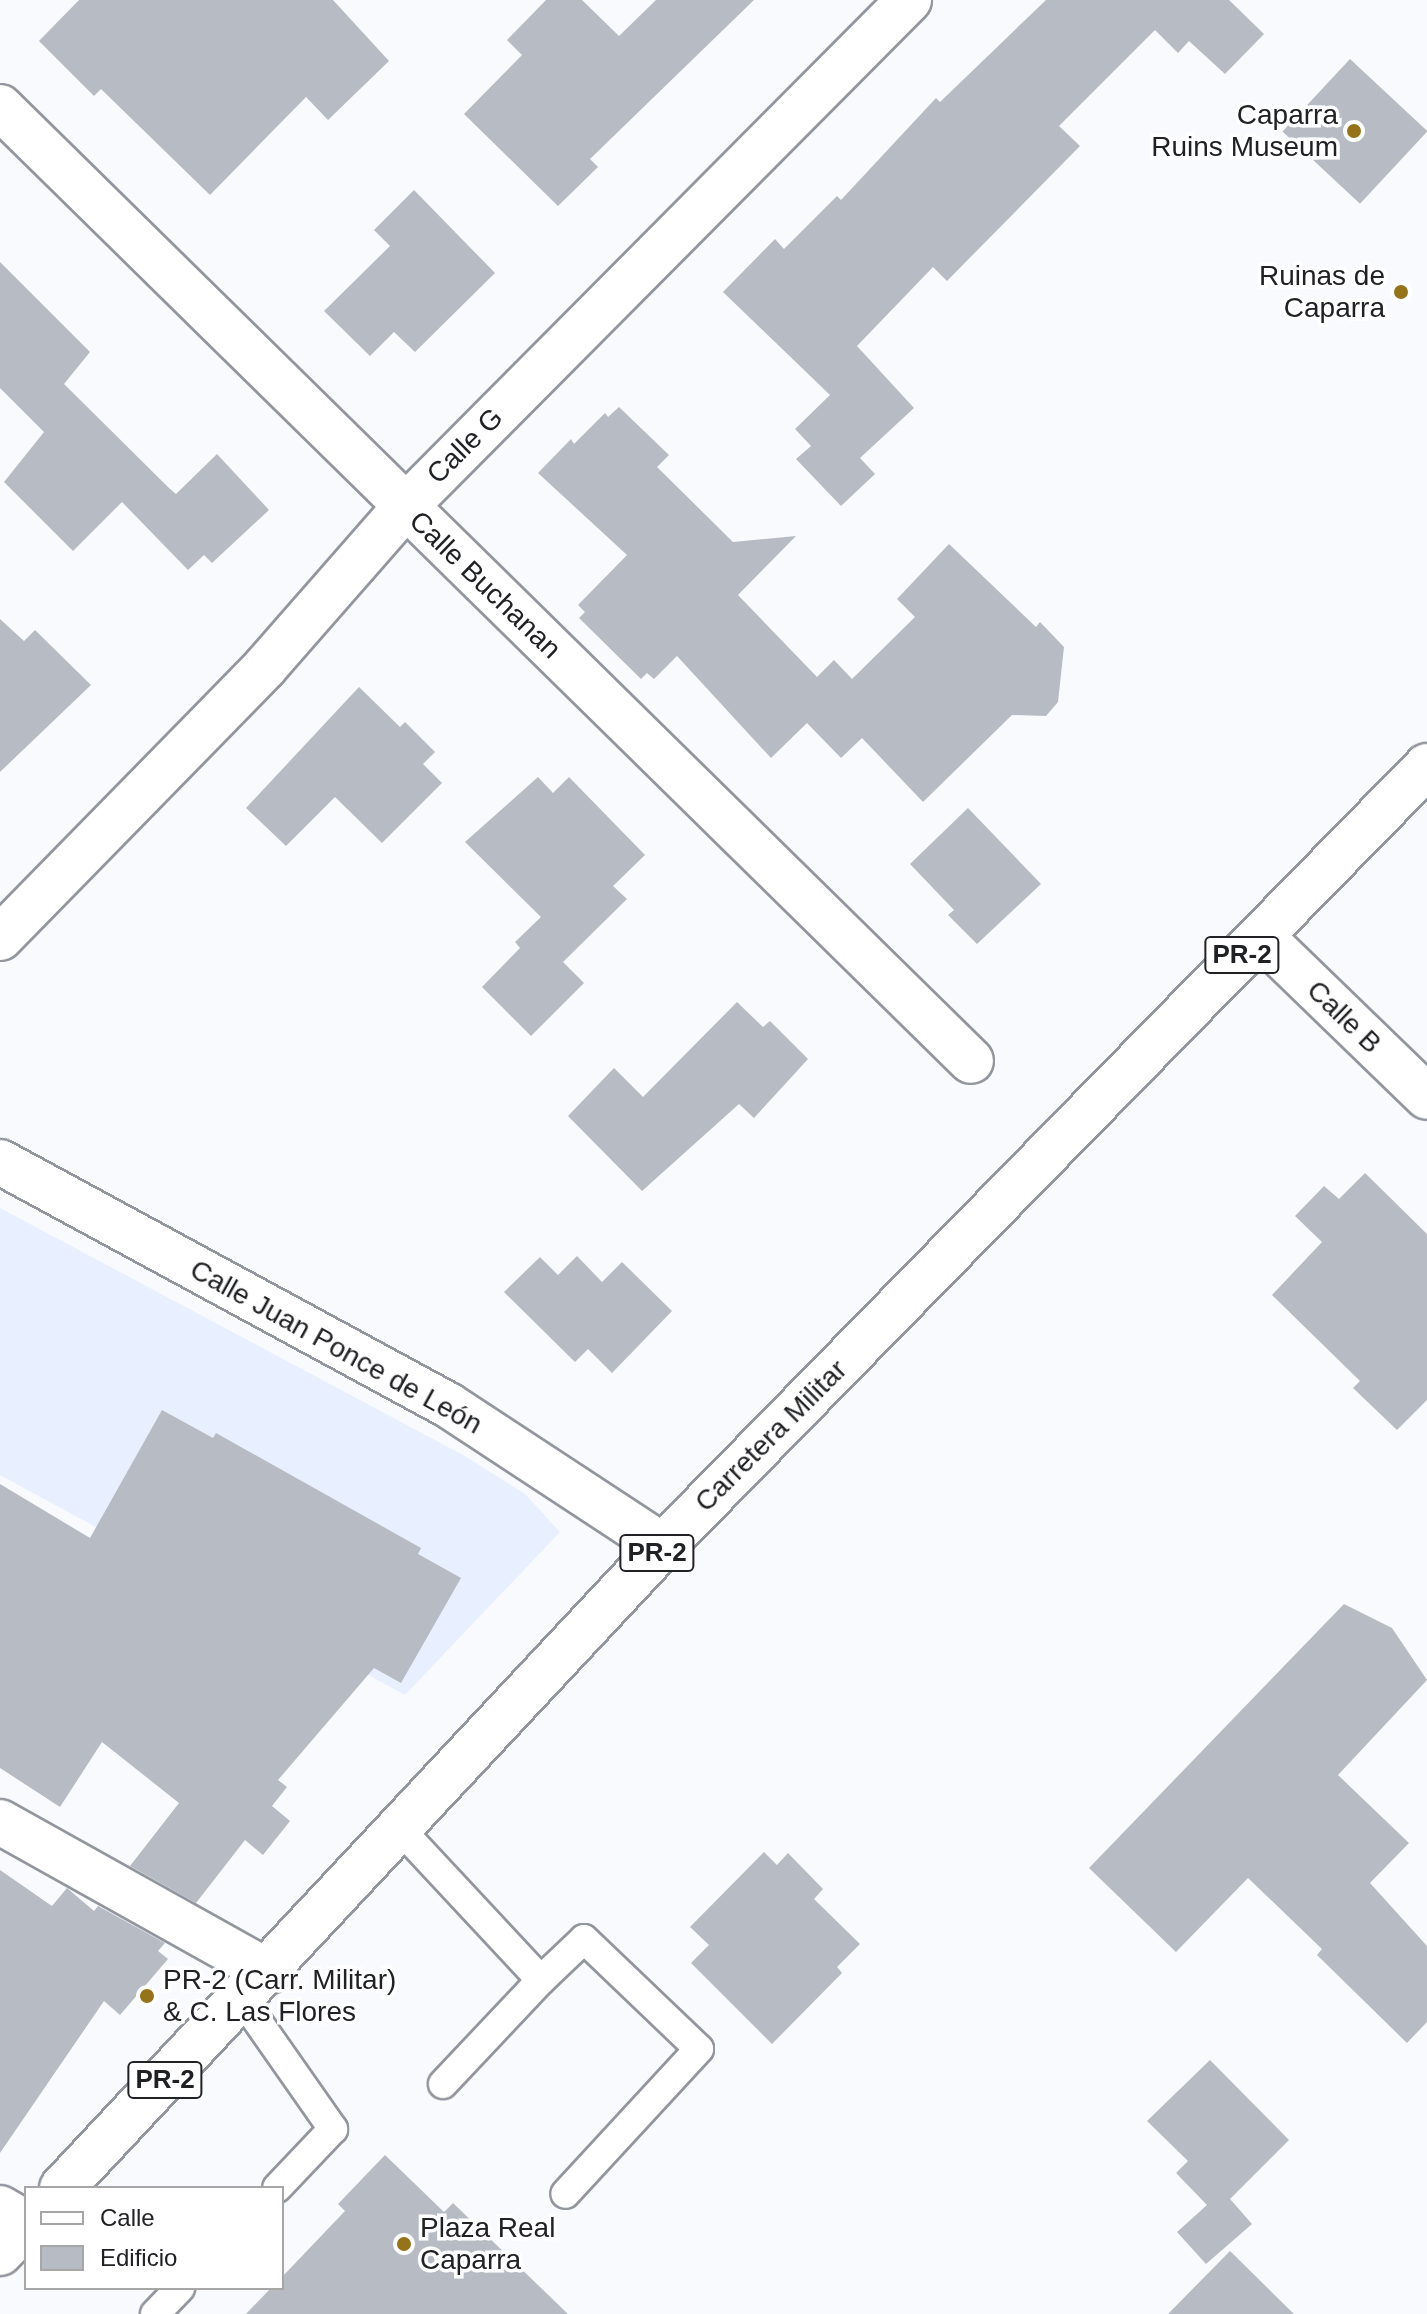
<!DOCTYPE html>
<html>
<head>
<meta charset="utf-8">
<style>
  body { margin:0 }
  #map { position:relative; width:1427px; height:2314px; overflow:hidden; background:#f9fafe; font-family:Helvetica,sans-serif }
  div>[style] { position:absolute }
  .built>* { inset:0; background:#e8efff }
  .building>* { inset:0; background:#b7bbc3; transform-origin:0 0 }
  .roads { filter:drop-shadow(2px 0 #92969e) drop-shadow(-2px 0 #92969e) drop-shadow(0 2px #92969e) drop-shadow(0 -2px #92969e) }
  .service>* { height:28px; margin:-14px; padding:0 14px; transform-origin:14px; border-radius:14px; background:#fff }
  .minor>* { height:44px; margin:-22px; padding:0 22px; transform-origin:22px; border-radius:22px; background:#fff }
  .primary>* { height:44px; margin:-22px; padding:0 22px; transform-origin:22px; border-radius:22px; background:#fff }
  .dots>* { width:22px; height:22px; translate:-50% -50%; box-sizing:border-box; border:4px solid #fff; border-radius:50% }
  span { translate:-50% -50%; white-space:nowrap; text-align:center; line-height:1.15; -webkit-text-stroke:7px #fff; paint-order:stroke }
  .shield-label span { padding:2px 6px; background:#fff; border:2px solid; border-radius:6px; -webkit-text-stroke-width:0 }
  .shield-label { font-size:26px; color:#202124; font-weight:700 }
  .poi-label { font-size:28px; color:#202124 }
  .right { translate:-100% -50%; text-align:right }
  .left { translate:0 -50%; text-align:left }
  .street-label { font-size:28px; color:#202124 }
  .legend { position:absolute; left:24px; top:2186px; width:260px; height:104px; box-sizing:border-box; background:#fff; border:2px solid #a6a6a7; margin:0; padding:10px 14px; list-style:none; font-size:24px; color:#202124 }
  .legend li { display:flex; align-items:center; gap:16px; height:40px }
  .legend b { width:40px; border:2px solid #a6a6a7 }
</style>
</head>
<body>
<div id="map">
  <div class="built">
    <div style="clip-path:polygon(0 1208px,463px 1455px,525px 1494px,560px 1532px,405px 1695px,0 1475px)"></div>
  </div>
  <div class="building">
    <div style="clip-path:polygon(79px 0,333px 0,389px 61px,328px 120px,306px 97px,210px 195px,101px 89px,94px 96px,39px 41px)"></div>
    <div style="clip-path:polygon(546px 0,582px 0,619px 36px,656px 0,754px 0,590px 159px,598px 167px,558px 206px,464px 114px,522px 55px,507px 40px)"></div>
    <div style="clip-path:polygon(1046px 0,1229px 0,1264px 34px,1225px 74px,1189px 41px,1178px 53px,1155px 30px,1059px 126px,1080px 146px,947px 281px,933px 267px,857px 346px,914px 408px,860px 458px,875px 474px,841px 506px,796px 459px,811px 446px,795px 429px,830px 395px,723px 292px,775px 239px,784px 249px,837px 196px,841px 200px,936px 98px,940px 102px)"></div>
    <div style="left:1350px;top:59px;width:106px;height:99px;rotate:43deg"></div>
    <div style="clip-path:polygon(414px 190px,495px 273px,415px 352px,394px 332px,370px 356px,324px 311px,390px 246px,374px 230px)"></div>
    <div style="clip-path:polygon(0 262px,90px 352px,64px 384px,169px 488px,176px 494px,217px 454px,269px 510px,212px 563px,204px 555px,188px 570px,122px 502px,73px 551px,4px 482px,44px 432px,0 388px)"></div>
    <div style="clip-path:polygon(619px 407px,669px 455px,657px 467px,733px 542px,796px 536px,738px 595px,817px 677px,834px 660px,852px 679px,915px 617px,897px 599px,949px 544px,1036px 627px,1040px 622px,1064px 647px,1058px 702px,1046px 716px,1012px 715px,923px 802px,862px 738px,841px 758px,807px 723px,771px 758px,677px 656px,654px 679px,647px 673px,641px 679px,579px 618px,585px 612px,578px 605px,627px 555px,538px 473px,571px 439px,574px 444px,605px 413px,608px 417px)"></div>
    <div style="clip-path:polygon(0 619px,24px 641px,35px 630px,91px 685px,0 772px)"></div>
    <div style="clip-path:polygon(359px 687px,400px 727px,405px 722px,435px 752px,423px 764px,442px 783px,382px 843px,335px 797px,286px 846px,246px 808px)"></div>
    <div style="clip-path:polygon(538px 777px,553px 793px,569px 777px,645px 855px,613px 886px,627px 899px,563px 962px,584px 983px,531px 1036px,482px 987px,520px 948px,515px 942px,541px 917px,465px 842px)"></div>
    <div style="clip-path:polygon(968px 808px,1041px 884px,977px 944px,948px 915px,954px 910px,910px 864px)"></div>
    <div style="clip-path:polygon(737px 1002px,763px 1027px,770px 1021px,808px 1059px,754px 1118px,739px 1104px,642px 1191px,568px 1116px,614px 1068px,643px 1097px)"></div>
    <div style="clip-path:polygon(1365px 1173px,1427px 1234px,1427px 1400px,1397px 1430px,1353px 1388px,1360px 1381px,1272px 1295px,1322px 1242px,1295px 1216px,1324px 1186px,1339px 1199px)"></div>
    <div style="clip-path:polygon(577px 1256px,602px 1282px,622px 1262px,672px 1311px,612px 1373px,588px 1349px,575px 1362px,504px 1292px,540px 1257px,558px 1275px)"></div>
    <div style="clip-path:polygon(162px 1410px,213px 1438px,216px 1433px,421px 1548px,418px 1554px,461px 1578px,401px 1683px,374px 1668px,278px 1780px,287px 1787px,272px 1806px,290px 1821px,263px 1855px,245px 1840px,196px 1903px,130px 1866px,179px 1803px,102px 1742px,60px 1807px,0 1768px,0 1484px,90px 1538px)"></div>
    <div style="clip-path:polygon(1344px 1604px,1392px 1628px,1427px 1680px,1338px 1775px,1409px 1843px,1370px 1883px,1427px 1946px,1427px 2022px,1407px 2043px,1317px 1955px,1322px 1949px,1248px 1878px,1176px 1952px,1089px 1868px)"></div>
    <div style="clip-path:polygon(764px 1852px,777px 1865px,788px 1853px,823px 1889px,814px 1899px,860px 1944px,837px 1967px,842px 1973px,772px 2044px,691px 1963px,709px 1945px,690px 1927px)"></div>
    <div style="clip-path:polygon(0 1870px,52px 1906px,67px 1888px,94px 1911px,98px 1906px,165px 1943px,158px 1951px,168px 1959px,120px 2015px,104px 2001px,0 2153px)"></div>
    <div style="clip-path:polygon(1210px 2060px,1289px 2140px,1230px 2199px,1252px 2224px,1206px 2264px,1177px 2232px,1207px 2205px,1176px 2173px,1188px 2161px,1147px 2121px)"></div>
    <div style="clip-path:polygon(385px 2155px,444px 2212px,453px 2203px,568px 2314px,246px 2314px,271px 2288px,282px 2288px,282px 2277px,345px 2211px,338px 2204px)"></div>
    <div style="clip-path:polygon(1230px 2251px,1294px 2314px,1168px 2314px)"></div>
  </div>
  <div class="roads">
    <div class="service">
      <div style="left:401px;top:1830px;width:205px;rotate:47deg"></div>
      <div style="left:541px;top:1980px;width:59px;rotate:-43.6deg"></div>
      <div style="left:584px;top:1939px;width:159px;rotate:43.7deg"></div>
      <div style="left:699px;top:2049px;width:197px;rotate:132.7deg"></div>
      <div style="left:242px;top:1999px;width:159px;rotate:55deg"></div>
      <div style="left:333px;top:2129px;width:81px;rotate:133.5deg"></div>
      <div style="left:443px;top:2084px;width:143px;rotate:-46.7deg"></div>
      <div style="left:155px;top:2314px;width:36px;rotate:-46deg"></div>
    </div>
    <div class="minor">
      <div style="left:0;top:107px;width:1361px;rotate:44.49deg"></div>
      <div style="left:1261px;top:936px;width:231px;rotate:44.1deg"></div>
      <div style="left:0;top:938px;width:379px;rotate:-45.6deg"></div>
      <div style="left:265px;top:667px;width:213px;rotate:-48.8deg"></div>
      <div style="left:405px;top:507px;width:715px;rotate:-45.17deg"></div>
      <div style="left:0;top:1162px;width:510px;rotate:28.48deg"></div>
      <div style="left:448px;top:1405px;width:257px;rotate:33.3deg"></div>
      <div style="left:0;top:1822px;width:307px;rotate:29.2deg"></div>
      <div style="left:0;top:2208px;width:30px;rotate:30deg"></div>
    </div>
    <div class="primary">
      <div style="left:62px;top:2188px;width:879px;rotate:-46.89deg"></div>
      <div style="left:663px;top:1546px;width:1092px;rotate:-45.59deg"></div>
      <div style="left:0;top:2253px;width:37px;rotate:-46deg"></div>
    </div>
  </div>
  <div class="dots">
    <div style="left:1354px;top:131px;background:#94731b"></div>
    <div style="left:1401px;top:292px;background:#94731b"></div>
    <div style="left:147px;top:1996px;background:#94731b"></div>
    <div style="left:404px;top:2244px;background:#94731b"></div>
  </div>
  <div class="shield-label">
    <span style="left:1242px;top:955px">PR-2</span>
    <span style="left:657px;top:1553px">PR-2</span>
    <span style="left:165px;top:2080px">PR-2</span>
  </div>
  <div class="poi-label">
    <span class="right" style="left:1338px;top:131px">Caparra<br>Ruins Museum</span>
    <span class="right" style="left:1385px;top:292px">Ruinas de<br>Caparra</span>
    <span class="left" style="left:163px;top:1996px">PR-2 (Carr. Militar)<br>&amp; C. Las Flores</span>
    <span class="left" style="left:420px;top:2244px">Plaza Real<br>Caparra</span>
  </div>
  <div class="street-label">
    <span style="left:465px;top:446px;rotate:-45deg">Calle G</span>
    <span style="left:485px;top:585px;rotate:44deg">Calle Buchanan</span>
    <span style="left:1344px;top:1017px;rotate:44deg">Calle B</span>
    <span style="left:336px;top:1347px;rotate:29deg">Calle Juan Ponce de León</span>
    <span style="left:771px;top:1436px;rotate:-45deg">Carretera Militar</span>
  </div>
  <ul class="legend">
  <li><b style="height:10px;background:#fff"></b>Calle</li>
  <li><b style="height:22px;background:#b7bbc3"></b>Edificio</li>
  </ul>
</div>
</body>
</html>
